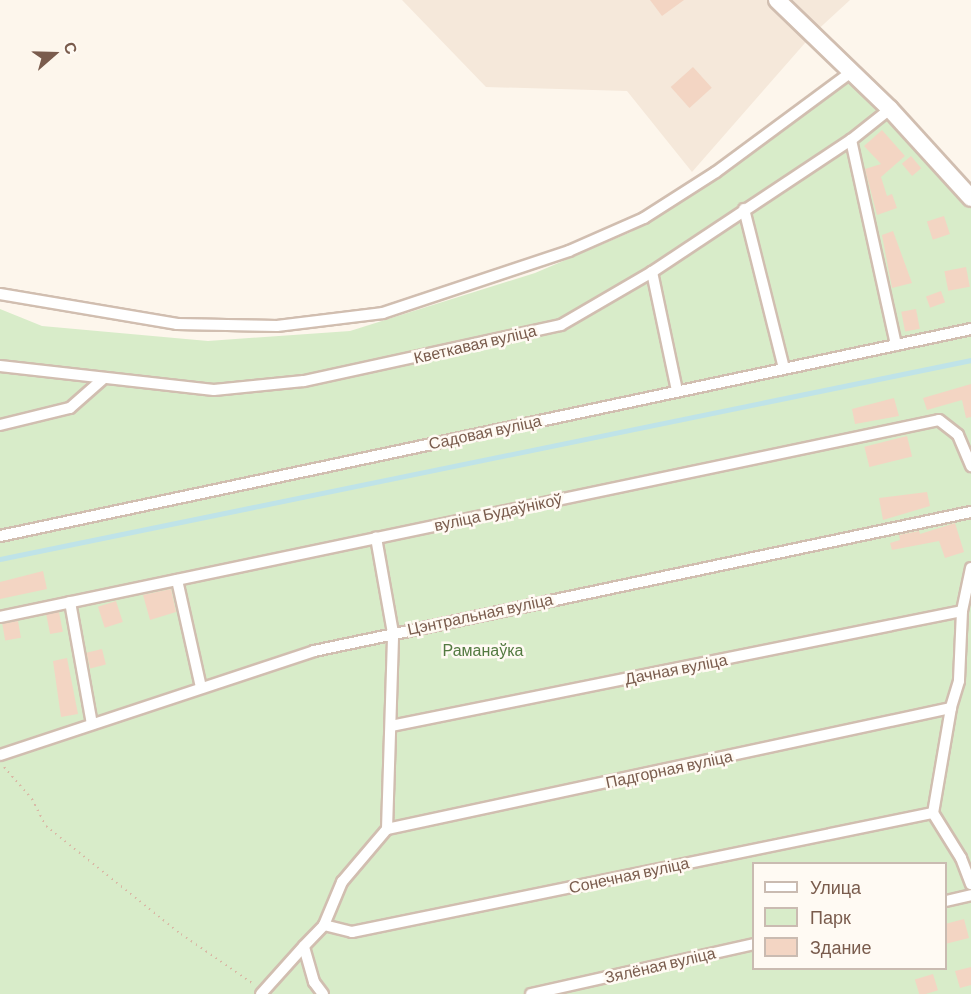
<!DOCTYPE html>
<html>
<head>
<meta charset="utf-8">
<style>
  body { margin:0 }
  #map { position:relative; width:971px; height:994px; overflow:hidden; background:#fdf6ec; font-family:Barlow,sans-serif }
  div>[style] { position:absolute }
  .residential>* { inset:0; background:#f5e8da }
  .green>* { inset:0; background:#d8ecc9 }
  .stream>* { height:4.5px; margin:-2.25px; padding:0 2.25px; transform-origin:2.25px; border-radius:2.25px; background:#bfe3e8 }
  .building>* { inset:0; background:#f3d5c3; transform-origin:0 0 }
  .path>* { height:2px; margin-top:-1px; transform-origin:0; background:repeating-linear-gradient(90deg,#d9b8a5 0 1.5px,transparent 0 6px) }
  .roads { filter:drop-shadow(2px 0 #d1beb0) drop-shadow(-2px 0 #d1beb0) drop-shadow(0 2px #d1beb0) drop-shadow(0 -2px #d1beb0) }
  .minor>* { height:10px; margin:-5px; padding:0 5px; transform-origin:5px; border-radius:5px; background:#fff }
  .secondary>* { height:16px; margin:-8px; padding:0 8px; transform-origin:8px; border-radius:8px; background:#fff }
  span { translate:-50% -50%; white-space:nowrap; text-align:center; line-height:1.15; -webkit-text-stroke:5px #fffaf3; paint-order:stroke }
  .street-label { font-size:16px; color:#7a5c4d }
  .park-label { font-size:16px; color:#537a41 }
  .legend { position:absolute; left:752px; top:862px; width:195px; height:108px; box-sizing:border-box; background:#fffaf3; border:2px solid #cabbb1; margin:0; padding:8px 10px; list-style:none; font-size:18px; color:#7a5c4d }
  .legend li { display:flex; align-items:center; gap:12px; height:30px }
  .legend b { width:30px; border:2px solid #cabbb1 }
  .north { position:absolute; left:24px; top:24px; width:60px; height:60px; -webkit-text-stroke:4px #fffaf3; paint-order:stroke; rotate:70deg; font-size:16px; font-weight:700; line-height:24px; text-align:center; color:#7a5c4d }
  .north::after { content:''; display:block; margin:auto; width:21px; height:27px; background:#7a5c4d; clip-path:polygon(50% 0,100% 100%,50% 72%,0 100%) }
</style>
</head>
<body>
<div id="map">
  <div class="residential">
    <div style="clip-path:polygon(402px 0,850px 0,812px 35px,692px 172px,627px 91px,486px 87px)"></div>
  </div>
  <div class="green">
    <div style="clip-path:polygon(evenodd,850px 73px,971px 198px,971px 994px,0 994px,0 309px,42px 326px,208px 341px,350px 331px,535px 273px,631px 232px,780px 133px,850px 73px,754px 864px,946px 864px,946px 968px,754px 968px,754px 864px)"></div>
  </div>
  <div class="stream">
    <div style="left:0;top:559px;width:991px;rotate:-11.58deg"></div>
  </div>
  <div class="building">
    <div style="clip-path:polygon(650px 0,684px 0,662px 16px)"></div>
    <div style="left:693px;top:67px;width:28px;height:30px;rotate:48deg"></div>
    <div style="clip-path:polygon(882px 130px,905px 156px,881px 177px,887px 196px,892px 194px,897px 208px,877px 215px,865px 169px,881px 164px,864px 146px)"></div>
    <div style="left:911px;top:156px;width:16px;height:12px;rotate:50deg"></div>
    <div style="left:944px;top:216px;width:19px;height:18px;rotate:72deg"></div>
    <div style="clip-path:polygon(893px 231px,912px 283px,892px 288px,882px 235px)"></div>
    <div style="left:966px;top:267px;width:20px;height:22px;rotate:79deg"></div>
    <div style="left:941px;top:291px;width:12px;height:16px;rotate:70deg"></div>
    <div style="left:916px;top:309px;width:20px;height:15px;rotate:79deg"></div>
    <div style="clip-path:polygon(971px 384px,971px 417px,966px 418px,962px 400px,927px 410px,923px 398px)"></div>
    <div style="clip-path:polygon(894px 398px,899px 416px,855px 424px,852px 409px)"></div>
    <div style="left:907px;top:436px;width:21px;height:44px;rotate:76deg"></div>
    <div style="clip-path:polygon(927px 492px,930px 506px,883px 520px,879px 498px)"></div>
    <div style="clip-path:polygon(955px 523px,964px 552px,945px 558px,939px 541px,892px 550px,890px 543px,900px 540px,899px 535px,919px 531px,920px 534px)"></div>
    <div style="clip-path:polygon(43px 571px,47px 589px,0 599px,0 582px)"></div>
    <div style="clip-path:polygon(171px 589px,176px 612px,150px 620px,143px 595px)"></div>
    <div style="left:116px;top:601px;width:22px;height:19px;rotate:72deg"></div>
    <div style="left:59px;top:612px;width:20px;height:13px;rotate:79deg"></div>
    <div style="left:18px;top:621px;width:17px;height:16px;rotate:80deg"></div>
    <div style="left:102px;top:649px;width:16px;height:16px;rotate:76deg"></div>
    <div style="clip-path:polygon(67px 658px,78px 714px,61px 717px,53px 661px)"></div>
    <div style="clip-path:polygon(964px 919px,969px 938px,945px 944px,945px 924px)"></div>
    <div style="clip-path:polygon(971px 967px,971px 985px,960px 988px,955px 971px)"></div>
    <div style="left:933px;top:974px;width:17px;height:19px;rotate:73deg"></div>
  </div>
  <div class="path">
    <div style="left:4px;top:767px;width:43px;rotate:48.8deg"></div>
    <div style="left:32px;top:799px;width:30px;rotate:63deg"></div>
    <div style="left:46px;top:826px;width:173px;rotate:38.7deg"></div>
    <div style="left:181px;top:934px;width:90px;rotate:34.6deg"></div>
  </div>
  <div class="roads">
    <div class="minor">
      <div style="left:851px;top:140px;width:210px;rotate:77.6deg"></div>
      <div style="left:744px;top:209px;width:164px;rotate:75.9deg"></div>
      <div style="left:652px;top:272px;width:122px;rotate:78.1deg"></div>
      <div style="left:0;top:294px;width:180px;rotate:9.6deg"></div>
      <div style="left:177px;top:324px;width:100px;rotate:1.1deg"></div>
      <div style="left:277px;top:326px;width:107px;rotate:-7deg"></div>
      <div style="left:383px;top:313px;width:196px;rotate:-18.4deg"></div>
      <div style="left:569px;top:251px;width:82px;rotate:-23.7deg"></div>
      <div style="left:644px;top:218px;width:85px;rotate:-32.6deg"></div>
      <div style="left:716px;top:172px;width:167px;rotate:-36.5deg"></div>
      <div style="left:0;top:366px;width:215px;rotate:6.4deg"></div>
      <div style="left:214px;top:390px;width:90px;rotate:-5.7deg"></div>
      <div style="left:304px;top:381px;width:263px;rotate:-12.3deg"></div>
      <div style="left:561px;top:325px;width:105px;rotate:-30.2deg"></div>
      <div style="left:652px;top:272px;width:239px;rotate:-33.6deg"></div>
      <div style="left:851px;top:140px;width:50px;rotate:-38.5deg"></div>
      <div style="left:0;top:425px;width:72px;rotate:-13.7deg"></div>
      <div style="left:70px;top:408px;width:45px;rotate:-41.4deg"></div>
      <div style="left:0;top:536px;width:993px;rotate:-12.03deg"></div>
      <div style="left:971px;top:568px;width:44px;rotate:101.8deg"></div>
      <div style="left:962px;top:611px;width:70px;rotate:92.5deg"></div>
      <div style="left:959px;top:681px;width:28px;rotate:107deg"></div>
      <div style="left:951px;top:708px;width:107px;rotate:99.7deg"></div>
      <div style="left:933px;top:813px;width:53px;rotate:58.1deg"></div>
      <div style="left:961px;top:858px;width:28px;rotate:69deg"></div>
      <div style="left:177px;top:580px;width:110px;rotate:77.4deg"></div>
      <div style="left:70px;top:602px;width:124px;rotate:79.8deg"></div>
      <div style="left:0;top:617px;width:959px;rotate:-11.85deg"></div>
      <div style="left:939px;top:420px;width:24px;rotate:38deg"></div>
      <div style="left:958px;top:435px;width:34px;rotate:67deg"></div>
      <div style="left:391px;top:726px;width:582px;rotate:-11.39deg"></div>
      <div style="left:0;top:755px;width:331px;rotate:-18.3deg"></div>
      <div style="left:314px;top:651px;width:672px;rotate:-11.95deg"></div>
      <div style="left:387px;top:829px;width:577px;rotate:-12.11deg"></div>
      <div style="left:946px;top:901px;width:26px;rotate:-13deg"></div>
      <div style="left:324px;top:925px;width:29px;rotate:14deg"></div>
      <div style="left:352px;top:932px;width:593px;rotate:-11.58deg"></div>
      <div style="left:261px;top:994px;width:64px;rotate:-48.1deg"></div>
      <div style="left:323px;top:994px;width:15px;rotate:-127deg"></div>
      <div style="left:314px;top:982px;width:37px;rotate:-106deg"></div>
      <div style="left:304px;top:946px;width:29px;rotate:-46deg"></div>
      <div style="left:324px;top:925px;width:47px;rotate:-67.3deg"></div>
      <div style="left:342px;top:882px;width:70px;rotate:-49.7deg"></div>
      <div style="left:387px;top:829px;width:196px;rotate:-88.2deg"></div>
      <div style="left:393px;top:633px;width:97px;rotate:-100.1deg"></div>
      <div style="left:531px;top:994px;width:229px;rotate:-12.6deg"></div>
    </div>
    <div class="secondary">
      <div style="left:777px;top:0;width:157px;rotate:44deg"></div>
      <div style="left:890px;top:109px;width:120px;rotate:47.7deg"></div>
    </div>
  </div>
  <div class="street-label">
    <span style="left:475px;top:344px;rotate:-13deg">Кветкавая вуліца</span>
    <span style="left:485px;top:432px;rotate:-12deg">Садовая вуліца</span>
    <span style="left:498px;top:512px;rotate:-12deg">вуліца Будаўнікоў</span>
    <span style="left:480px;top:614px;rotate:-12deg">Цэнтральная вуліца</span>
    <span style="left:676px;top:669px;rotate:-11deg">Дачная вуліца</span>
    <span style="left:669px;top:769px;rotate:-12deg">Падгорная вуліца</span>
    <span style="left:629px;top:875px;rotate:-12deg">Сонечная вуліца</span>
    <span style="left:660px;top:965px;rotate:-13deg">Зялёная вуліца</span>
  </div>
  <div class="park-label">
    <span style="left:483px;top:650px">Раманаўка</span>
  </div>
  <ul class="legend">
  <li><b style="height:8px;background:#fff"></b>Улица</li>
  <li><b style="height:16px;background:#d8ecc9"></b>Парк</li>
  <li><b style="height:16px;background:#f3d5c3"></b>Здание</li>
  </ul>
  <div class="north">С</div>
</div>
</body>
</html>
